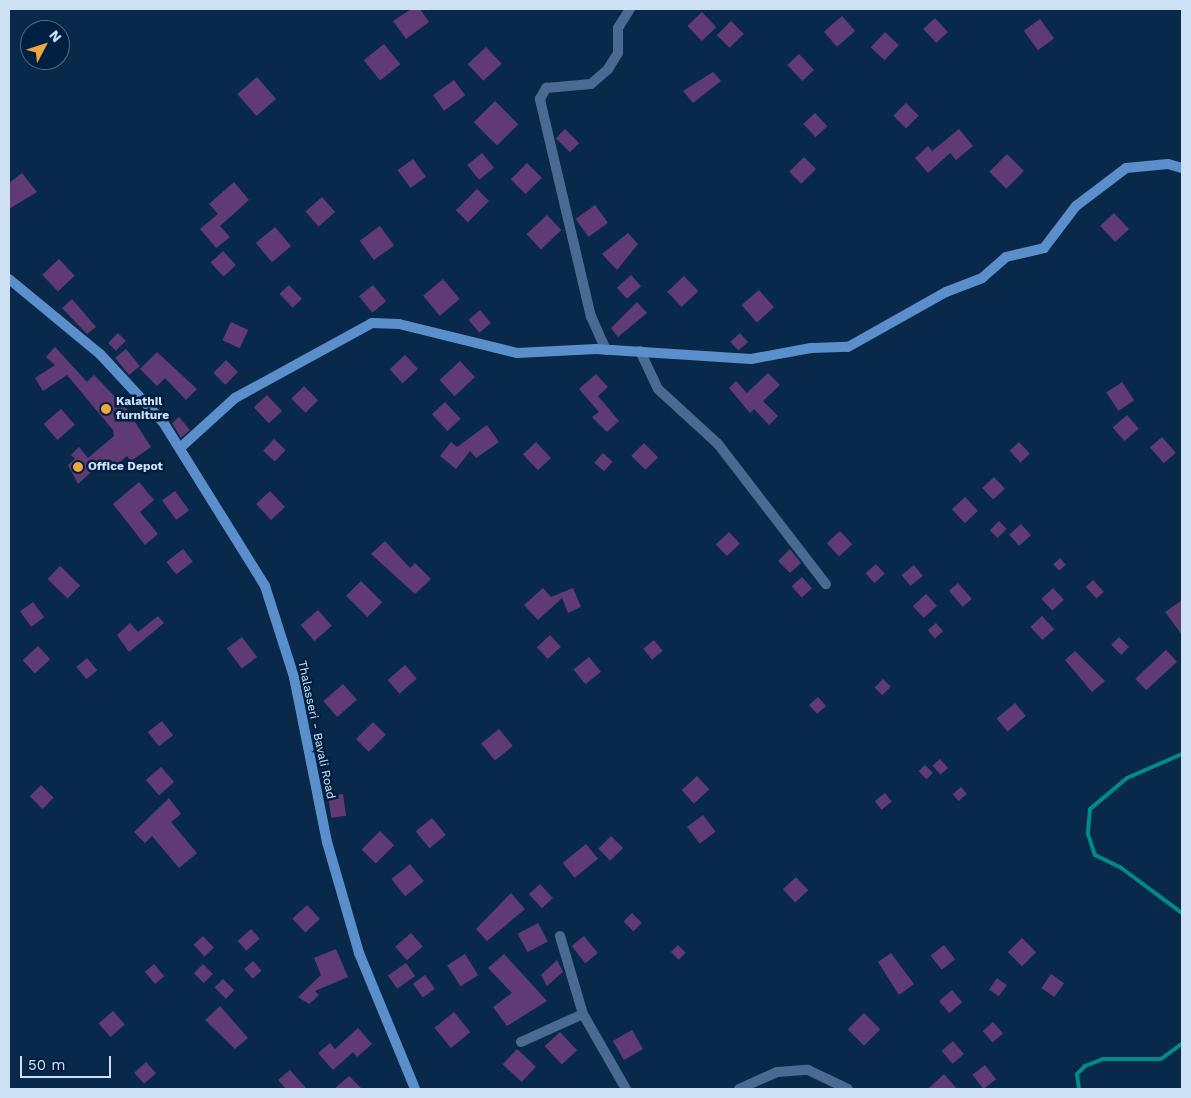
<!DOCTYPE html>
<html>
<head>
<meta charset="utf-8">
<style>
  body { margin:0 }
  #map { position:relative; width:1191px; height:1098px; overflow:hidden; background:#09294b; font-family:"Work Sans",sans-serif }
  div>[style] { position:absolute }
  .stream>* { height:4px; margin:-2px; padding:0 2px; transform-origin:2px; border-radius:2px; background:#008b89 }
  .building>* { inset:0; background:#603b73; transform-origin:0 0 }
  .street>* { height:10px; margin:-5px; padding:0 5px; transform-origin:5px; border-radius:5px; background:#4a6b91 }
  .secondary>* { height:10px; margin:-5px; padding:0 5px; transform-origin:5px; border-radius:5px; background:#5b8fcc }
  .dots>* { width:14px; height:14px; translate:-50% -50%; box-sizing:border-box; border:2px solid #011f40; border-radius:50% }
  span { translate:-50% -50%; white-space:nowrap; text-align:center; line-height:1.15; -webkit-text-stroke:5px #011f40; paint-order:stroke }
  .poi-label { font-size:12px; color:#cde0f6; font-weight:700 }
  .left { translate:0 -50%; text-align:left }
  .street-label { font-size:12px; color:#cde0f6 }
  .frame { position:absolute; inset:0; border:10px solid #cde0f6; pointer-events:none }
  .north { position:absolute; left:20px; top:20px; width:50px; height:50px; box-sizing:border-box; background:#011f40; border:1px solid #536c89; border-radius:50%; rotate:50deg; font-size:14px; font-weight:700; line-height:20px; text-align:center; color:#cde0f6 }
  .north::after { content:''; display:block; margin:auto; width:18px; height:22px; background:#eea73d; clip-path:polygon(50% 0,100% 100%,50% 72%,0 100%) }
  .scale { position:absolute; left:20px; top:1056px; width:91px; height:22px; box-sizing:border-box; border:2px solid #cde0f6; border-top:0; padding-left:6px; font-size:15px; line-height:18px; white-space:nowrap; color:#cde0f6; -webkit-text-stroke:4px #011f40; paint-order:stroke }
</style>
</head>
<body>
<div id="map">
  <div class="stream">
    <div style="left:1182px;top:754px;width:60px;rotate:156.4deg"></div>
    <div style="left:1127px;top:778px;width:48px;rotate:140deg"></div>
    <div style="left:1090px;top:809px;width:25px;rotate:95deg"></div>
    <div style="left:1088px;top:834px;width:22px;rotate:72deg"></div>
    <div style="left:1095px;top:855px;width:28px;rotate:26deg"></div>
    <div style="left:1120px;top:867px;width:77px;rotate:36.6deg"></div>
    <div style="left:1079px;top:1089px;width:15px;rotate:-98deg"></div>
    <div style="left:1077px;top:1074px;width:11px;rotate:-45deg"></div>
    <div style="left:1085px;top:1066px;width:19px;rotate:-21deg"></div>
    <div style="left:1103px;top:1059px;width:58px"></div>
    <div style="left:1161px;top:1059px;width:26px;rotate:-36deg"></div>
  </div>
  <div class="building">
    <div style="clip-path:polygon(411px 9px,420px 9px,429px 22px,406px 39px,393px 21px)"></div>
    <div style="left:702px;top:12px;width:21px;height:20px;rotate:47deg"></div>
    <div style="left:842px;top:16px;width:20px;height:24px;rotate:49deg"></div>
    <div style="left:935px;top:18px;width:19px;height:16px;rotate:47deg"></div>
    <div style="left:1040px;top:19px;width:24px;height:20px;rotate:54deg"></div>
    <div style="left:731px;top:21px;width:18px;height:20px;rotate:45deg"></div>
    <div style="left:885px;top:32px;width:19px;height:21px;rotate:43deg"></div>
    <div style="left:384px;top:44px;width:26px;height:26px;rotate:51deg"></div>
    <div style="left:486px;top:47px;width:23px;height:25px;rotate:47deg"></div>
    <div style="left:799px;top:54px;width:22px;height:16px;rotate:47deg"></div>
    <div style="clip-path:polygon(713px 72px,721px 81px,693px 103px,683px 91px)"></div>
    <div style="left:257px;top:77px;width:29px;height:26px;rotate:49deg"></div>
    <div style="left:454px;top:80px;width:19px;height:26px;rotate:54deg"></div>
    <div style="left:495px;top:101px;width:33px;height:30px;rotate:45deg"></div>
    <div style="left:906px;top:103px;width:18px;height:18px;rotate:45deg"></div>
    <div style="left:815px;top:113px;width:18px;height:16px;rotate:47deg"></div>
    <div style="left:565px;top:129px;width:20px;height:13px;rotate:45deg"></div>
    <div style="clip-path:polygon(959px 129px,973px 146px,956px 160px,950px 153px,928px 173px,915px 158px,928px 146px,932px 151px)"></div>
    <div style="left:482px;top:153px;width:19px;height:19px;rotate:51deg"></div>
    <div style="left:1007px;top:154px;width:24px;height:25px;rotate:45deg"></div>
    <div style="left:804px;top:157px;width:17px;height:21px;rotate:45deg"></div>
    <div style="left:413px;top:159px;width:22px;height:19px;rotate:54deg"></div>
    <div style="left:527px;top:163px;width:21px;height:23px;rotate:45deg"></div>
    <div style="clip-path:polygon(22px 173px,37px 192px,9px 209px,9px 183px)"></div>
    <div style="clip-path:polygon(234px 182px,249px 200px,220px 226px,230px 237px,216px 248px,200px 229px,218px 214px,209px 204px)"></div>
    <div style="left:477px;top:189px;width:17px;height:30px;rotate:45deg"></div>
    <div style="left:322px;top:197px;width:20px;height:22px;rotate:49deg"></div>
    <div style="left:595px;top:205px;width:22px;height:24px;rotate:54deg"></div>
    <div style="left:1114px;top:213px;width:22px;height:19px;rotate:47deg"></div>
    <div style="left:547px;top:215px;width:21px;height:28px;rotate:47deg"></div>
    <div style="left:380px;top:226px;width:24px;height:25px;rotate:54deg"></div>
    <div style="left:275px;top:227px;width:25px;height:25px;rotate:50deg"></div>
    <div style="clip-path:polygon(628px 233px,638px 244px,617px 270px,602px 254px)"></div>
    <div style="left:223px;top:251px;width:19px;height:17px;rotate:47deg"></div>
    <div style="left:59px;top:259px;width:23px;height:23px;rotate:47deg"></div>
    <div style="left:631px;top:275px;width:15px;height:19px;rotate:48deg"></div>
    <div style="left:684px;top:276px;width:21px;height:23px;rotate:47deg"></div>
    <div style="left:443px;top:279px;width:26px;height:26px;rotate:50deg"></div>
    <div style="left:289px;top:285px;width:19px;height:13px;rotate:47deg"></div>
    <div style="left:373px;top:285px;width:21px;height:18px;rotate:51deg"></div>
    <div style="left:759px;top:290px;width:23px;height:23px;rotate:49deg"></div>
    <div style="clip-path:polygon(72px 299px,96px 327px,87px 334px,62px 308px)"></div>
    <div style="clip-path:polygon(637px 302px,647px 313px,618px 337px,611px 328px)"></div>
    <div style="left:480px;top:310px;width:17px;height:15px;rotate:50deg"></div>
    <div style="left:231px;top:322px;width:19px;height:20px;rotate:25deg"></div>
    <div style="left:118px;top:333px;width:11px;height:14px;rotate:45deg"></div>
    <div style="left:740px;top:333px;width:12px;height:13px;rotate:48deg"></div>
    <div style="clip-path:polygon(55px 347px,87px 382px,94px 375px,126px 408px,151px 447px,131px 461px,127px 456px,108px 472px,101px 463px,78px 484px,68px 465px,75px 459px,71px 455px,79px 447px,88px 458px,114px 436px,113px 430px,67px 375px,43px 391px,35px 378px,55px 365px,46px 357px)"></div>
    <div style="left:126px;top:349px;width:22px;height:14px;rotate:51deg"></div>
    <div style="clip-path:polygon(157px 352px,197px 389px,186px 400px,165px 378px,157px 386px,140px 369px)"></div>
    <div style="left:405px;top:355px;width:19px;height:21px;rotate:47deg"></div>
    <div style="left:226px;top:360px;width:17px;height:18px;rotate:45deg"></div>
    <div style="left:460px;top:361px;width:22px;height:28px;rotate:47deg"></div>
    <div style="clip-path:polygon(768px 373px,780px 385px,763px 401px,778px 416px,769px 425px,754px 409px,750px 413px,729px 388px,736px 381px,747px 393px)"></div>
    <div style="clip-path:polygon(596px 374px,608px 387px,598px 396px,619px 421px,607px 432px,592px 417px,599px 412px,579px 389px)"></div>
    <div style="left:1122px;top:382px;width:22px;height:19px;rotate:56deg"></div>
    <div style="left:304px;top:386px;width:20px;height:18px;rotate:45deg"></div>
    <div style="left:267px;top:395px;width:22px;height:18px;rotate:47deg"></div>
    <div style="left:445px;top:402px;width:23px;height:18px;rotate:47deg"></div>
    <div style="left:61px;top:409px;width:21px;height:23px;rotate:49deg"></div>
    <div style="left:1127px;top:415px;width:18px;height:19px;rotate:49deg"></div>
    <div style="clip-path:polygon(179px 417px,190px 430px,181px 438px,172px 423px)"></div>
    <div style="clip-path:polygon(487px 425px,499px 442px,476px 458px,470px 451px,456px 469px,440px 456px,451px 442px,457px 447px)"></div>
    <div style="left:1162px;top:437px;width:21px;height:16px;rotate:49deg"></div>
    <div style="left:274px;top:439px;width:16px;height:16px;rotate:43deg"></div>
    <div style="left:536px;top:442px;width:22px;height:18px;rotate:47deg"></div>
    <div style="left:1019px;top:442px;width:16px;height:13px;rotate:47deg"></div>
    <div style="left:644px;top:443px;width:20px;height:18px;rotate:45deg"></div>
    <div style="left:603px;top:453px;width:13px;height:13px;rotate:42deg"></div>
    <div style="left:994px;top:477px;width:16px;height:16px;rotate:47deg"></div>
    <div style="clip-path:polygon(139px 482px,154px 500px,140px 512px,158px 534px,145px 545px,113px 504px)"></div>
    <div style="left:175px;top:491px;width:24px;height:16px;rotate:54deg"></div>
    <div style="left:270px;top:491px;width:22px;height:19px;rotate:47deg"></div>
    <div style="left:965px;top:497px;width:19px;height:18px;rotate:47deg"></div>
    <div style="left:999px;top:521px;width:11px;height:13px;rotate:45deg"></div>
    <div style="left:1021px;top:524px;width:15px;height:16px;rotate:48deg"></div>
    <div style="left:840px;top:531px;width:18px;height:18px;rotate:47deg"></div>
    <div style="left:729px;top:532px;width:16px;height:18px;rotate:47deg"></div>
    <div style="clip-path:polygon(385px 541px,410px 568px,415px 563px,431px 579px,415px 594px,371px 554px)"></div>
    <div style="left:183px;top:549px;width:16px;height:21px;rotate:52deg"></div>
    <div style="clip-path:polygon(790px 549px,801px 563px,790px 573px,778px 561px)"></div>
    <div style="left:1060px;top:558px;width:9px;height:9px;rotate:49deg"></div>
    <div style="left:876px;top:564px;width:13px;height:14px;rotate:48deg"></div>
    <div style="left:914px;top:565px;width:14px;height:16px;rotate:51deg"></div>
    <div style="left:60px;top:566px;width:28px;height:18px;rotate:44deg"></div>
    <div style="left:802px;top:577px;width:15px;height:14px;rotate:48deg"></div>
    <div style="left:1093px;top:580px;width:16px;height:10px;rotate:47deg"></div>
    <div style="left:361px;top:581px;width:30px;height:21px;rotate:45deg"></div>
    <div style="left:958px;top:583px;width:21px;height:12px;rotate:49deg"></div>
    <div style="clip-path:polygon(543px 588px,551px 597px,573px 588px,581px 607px,568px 613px,562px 598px,538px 620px,524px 605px)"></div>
    <div style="left:1053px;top:588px;width:16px;height:16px;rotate:47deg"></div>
    <div style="left:926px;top:594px;width:16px;height:18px;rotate:47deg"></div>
    <div style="clip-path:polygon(1182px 600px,1182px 635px,1165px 612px)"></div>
    <div style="left:33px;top:602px;width:19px;height:16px;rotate:54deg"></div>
    <div style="left:318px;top:610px;width:21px;height:23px;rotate:49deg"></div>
    <div style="clip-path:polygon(158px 616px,164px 623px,129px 652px,117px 635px,130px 623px,138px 632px)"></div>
    <div style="left:1042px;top:616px;width:18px;height:16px;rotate:47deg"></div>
    <div style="left:936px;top:623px;width:11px;height:11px;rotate:49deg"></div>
    <div style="left:550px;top:635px;width:16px;height:18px;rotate:47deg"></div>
    <div style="left:242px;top:637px;width:25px;height:19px;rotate:53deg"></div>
    <div style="left:1119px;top:637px;width:14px;height:11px;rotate:45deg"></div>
    <div style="left:654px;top:640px;width:14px;height:14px;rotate:51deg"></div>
    <div style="left:38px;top:646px;width:18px;height:21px;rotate:47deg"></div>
    <div style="left:1166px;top:650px;width:16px;height:42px;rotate:47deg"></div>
    <div style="clip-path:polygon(1075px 651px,1105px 681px,1092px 692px,1065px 660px)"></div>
    <div style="left:589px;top:657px;width:19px;height:20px;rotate:51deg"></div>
    <div style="left:87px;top:658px;width:16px;height:14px;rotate:50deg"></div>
    <div style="left:405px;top:665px;width:18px;height:23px;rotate:49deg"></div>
    <div style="left:883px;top:679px;width:11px;height:12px;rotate:45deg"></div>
    <div style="left:343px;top:684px;width:21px;height:26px;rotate:49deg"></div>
    <div style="left:818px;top:697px;width:12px;height:12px;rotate:48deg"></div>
    <div style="left:1015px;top:703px;width:17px;height:24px;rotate:50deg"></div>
    <div style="left:162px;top:721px;width:18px;height:18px;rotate:52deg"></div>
    <div style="left:373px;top:722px;width:18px;height:24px;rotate:45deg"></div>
    <div style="left:499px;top:729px;width:22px;height:23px;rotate:51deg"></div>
    <div style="left:940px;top:759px;width:12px;height:10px;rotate:48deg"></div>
    <div style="left:925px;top:765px;width:11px;height:9px;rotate:45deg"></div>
    <div style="left:161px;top:767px;width:20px;height:20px;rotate:49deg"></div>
    <div style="left:697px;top:776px;width:18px;height:21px;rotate:47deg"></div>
    <div style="left:41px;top:785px;width:18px;height:16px;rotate:45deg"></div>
    <div style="left:961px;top:787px;width:9px;height:11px;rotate:49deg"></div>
    <div style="left:885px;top:793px;width:11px;height:13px;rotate:52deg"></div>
    <div style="left:343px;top:794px;width:22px;height:15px;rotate:82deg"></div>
    <div style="clip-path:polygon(169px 798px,181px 814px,171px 822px,197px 853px,179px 868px,152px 836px,145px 843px,134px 832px)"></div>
    <div style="left:703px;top:815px;width:21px;height:20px;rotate:53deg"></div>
    <div style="left:432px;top:818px;width:22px;height:21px;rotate:51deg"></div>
    <div style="left:380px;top:831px;width:20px;height:26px;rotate:45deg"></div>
    <div style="left:611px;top:836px;width:17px;height:18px;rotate:45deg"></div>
    <div style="left:586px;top:844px;width:19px;height:30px;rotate:51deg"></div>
    <div style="left:410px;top:864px;width:22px;height:24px;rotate:51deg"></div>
    <div style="left:796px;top:877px;width:18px;height:18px;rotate:47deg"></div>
    <div style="left:540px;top:884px;width:19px;height:15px;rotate:47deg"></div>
    <div style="clip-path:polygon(511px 893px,525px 909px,487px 941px,476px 929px)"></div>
    <div style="left:307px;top:905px;width:19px;height:20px;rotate:47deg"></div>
    <div style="left:632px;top:913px;width:14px;height:12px;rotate:45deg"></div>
    <div style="left:538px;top:923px;width:21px;height:23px;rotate:62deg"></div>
    <div style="left:251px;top:929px;width:13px;height:18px;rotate:48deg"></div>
    <div style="left:411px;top:933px;width:18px;height:21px;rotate:49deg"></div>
    <div style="left:203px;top:936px;width:16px;height:13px;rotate:47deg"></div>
    <div style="left:584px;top:936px;width:22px;height:16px;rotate:51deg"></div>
    <div style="left:1022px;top:938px;width:20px;height:20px;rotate:45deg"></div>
    <div style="left:678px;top:945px;width:11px;height:10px;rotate:45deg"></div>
    <div style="left:944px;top:945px;width:18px;height:17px;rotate:52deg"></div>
    <div style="clip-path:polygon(336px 949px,348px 977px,315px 991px,319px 995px,309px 1004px,298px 997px,321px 975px,314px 958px)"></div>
    <div style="clip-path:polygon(891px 953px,914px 984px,899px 995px,878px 962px)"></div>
    <div style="left:465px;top:954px;width:25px;height:21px;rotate:58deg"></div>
    <div style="clip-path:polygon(504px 954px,547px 1001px,507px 1026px,493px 1007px,512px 993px,488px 968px)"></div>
    <div style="clip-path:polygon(557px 960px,563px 972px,547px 986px,541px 975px)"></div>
    <div style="left:253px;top:961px;width:13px;height:12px;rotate:48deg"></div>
    <div style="left:406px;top:963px;width:16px;height:22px;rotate:55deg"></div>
    <div style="left:154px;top:964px;width:16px;height:12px;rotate:50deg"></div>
    <div style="left:203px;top:964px;width:14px;height:13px;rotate:45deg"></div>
    <div style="left:1051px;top:974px;width:16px;height:17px;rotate:35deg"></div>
    <div style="left:425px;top:975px;width:17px;height:15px;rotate:54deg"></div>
    <div style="left:997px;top:978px;width:12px;height:14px;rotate:35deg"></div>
    <div style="left:223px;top:979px;width:16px;height:12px;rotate:45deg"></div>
    <div style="left:952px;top:990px;width:16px;height:17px;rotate:50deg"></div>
    <div style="clip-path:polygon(220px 1006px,248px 1038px,235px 1049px,205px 1020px)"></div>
    <div style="left:113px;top:1011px;width:18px;height:19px;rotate:49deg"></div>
    <div style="left:454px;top:1012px;width:26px;height:25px;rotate:51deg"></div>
    <div style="left:864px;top:1013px;width:23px;height:23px;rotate:45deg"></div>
    <div style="left:993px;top:1022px;width:15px;height:14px;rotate:48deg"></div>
    <div style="clip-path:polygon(358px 1028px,372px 1044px,357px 1057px,353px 1052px,333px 1070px,318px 1053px,330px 1043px,335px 1049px)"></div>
    <div style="left:632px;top:1030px;width:22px;height:22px;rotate:60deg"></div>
    <div style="left:560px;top:1032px;width:25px;height:21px;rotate:47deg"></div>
    <div style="left:953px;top:1041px;width:17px;height:15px;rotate:50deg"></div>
    <div style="left:517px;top:1049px;width:26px;height:21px;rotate:43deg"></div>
    <div style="left:146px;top:1062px;width:15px;height:16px;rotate:48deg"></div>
    <div style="left:985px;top:1065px;width:18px;height:16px;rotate:52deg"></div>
    <div style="clip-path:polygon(290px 1070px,307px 1089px,286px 1089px,278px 1080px)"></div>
    <div style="clip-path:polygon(944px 1074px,957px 1089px,928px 1089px)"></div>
    <div style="clip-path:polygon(349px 1076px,362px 1089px,334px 1089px)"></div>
  </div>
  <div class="street">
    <div style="left:606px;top:350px;width:36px;rotate:-114deg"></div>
    <div style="left:591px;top:317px;width:224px;rotate:-103.2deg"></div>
    <div style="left:540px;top:99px;width:13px;rotate:-61deg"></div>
    <div style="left:546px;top:88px;width:45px;rotate:-5.1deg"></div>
    <div style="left:591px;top:84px;width:23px;rotate:-41deg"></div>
    <div style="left:608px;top:69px;width:19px;rotate:-58deg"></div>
    <div style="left:618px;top:53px;width:25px;rotate:-90deg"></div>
    <div style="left:618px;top:28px;width:22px;rotate:-58deg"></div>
    <div style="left:640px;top:351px;width:42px;rotate:64.7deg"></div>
    <div style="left:658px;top:389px;width:81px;rotate:42.5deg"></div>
    <div style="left:718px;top:444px;width:177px;rotate:52.4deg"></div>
    <div style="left:560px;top:936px;width:81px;rotate:73.6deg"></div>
    <div style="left:583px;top:1014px;width:86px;rotate:60.2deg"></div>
    <div style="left:521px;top:1042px;width:68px;rotate:-24.3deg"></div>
    <div style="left:739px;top:1089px;width:42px;rotate:-24.1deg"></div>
    <div style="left:777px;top:1072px;width:31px;rotate:-4deg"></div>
    <div style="left:808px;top:1070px;width:44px;rotate:25.4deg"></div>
  </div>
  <div class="secondary">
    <div style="left:9px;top:279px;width:118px;rotate:39.5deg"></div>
    <div style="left:100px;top:354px;width:93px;rotate:47.2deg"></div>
    <div style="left:163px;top:422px;width:193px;rotate:58.1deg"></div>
    <div style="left:265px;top:586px;width:96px;rotate:72.3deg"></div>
    <div style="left:294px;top:677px;width:168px;rotate:78.7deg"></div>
    <div style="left:327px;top:842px;width:116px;rotate:73.9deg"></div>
    <div style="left:359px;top:953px;width:147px;rotate:67.6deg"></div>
    <div style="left:180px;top:448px;width:74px;rotate:-42.3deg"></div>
    <div style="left:235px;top:398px;width:156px;rotate:-28.7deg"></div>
    <div style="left:372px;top:323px;width:27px;rotate:2deg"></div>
    <div style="left:399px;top:324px;width:122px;rotate:13.8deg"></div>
    <div style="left:517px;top:353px;width:79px;rotate:-2.9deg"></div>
    <div style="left:596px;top:349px;width:155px;rotate:3.7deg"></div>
    <div style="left:751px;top:359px;width:61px;rotate:-10.4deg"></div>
    <div style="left:811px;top:348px;width:37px;rotate:-2deg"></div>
    <div style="left:848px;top:347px;width:112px;rotate:-29.3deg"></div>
    <div style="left:946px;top:292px;width:39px;rotate:-21deg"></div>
    <div style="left:982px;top:278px;width:32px;rotate:-41deg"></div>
    <div style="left:1006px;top:257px;width:39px;rotate:-13deg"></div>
    <div style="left:1044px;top:248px;width:53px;rotate:-52.7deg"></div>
    <div style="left:1076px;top:206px;width:63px;rotate:-37.2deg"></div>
    <div style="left:1126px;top:168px;width:42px;rotate:-5.4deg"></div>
    <div style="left:1168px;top:164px;width:15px;rotate:16deg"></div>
  </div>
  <div class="dots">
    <div style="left:106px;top:409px;background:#eea73d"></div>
    <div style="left:78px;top:467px;background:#eea73d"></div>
  </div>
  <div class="poi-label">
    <span class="left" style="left:116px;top:409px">Kalathil<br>furniture</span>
    <span class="left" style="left:88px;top:467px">Office Depot</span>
  </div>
  <div class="street-label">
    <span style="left:316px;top:730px;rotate:78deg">Thalasseri - Bavali Road</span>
  </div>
  <div class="frame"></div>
  <div class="north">N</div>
  <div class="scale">50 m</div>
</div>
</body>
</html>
